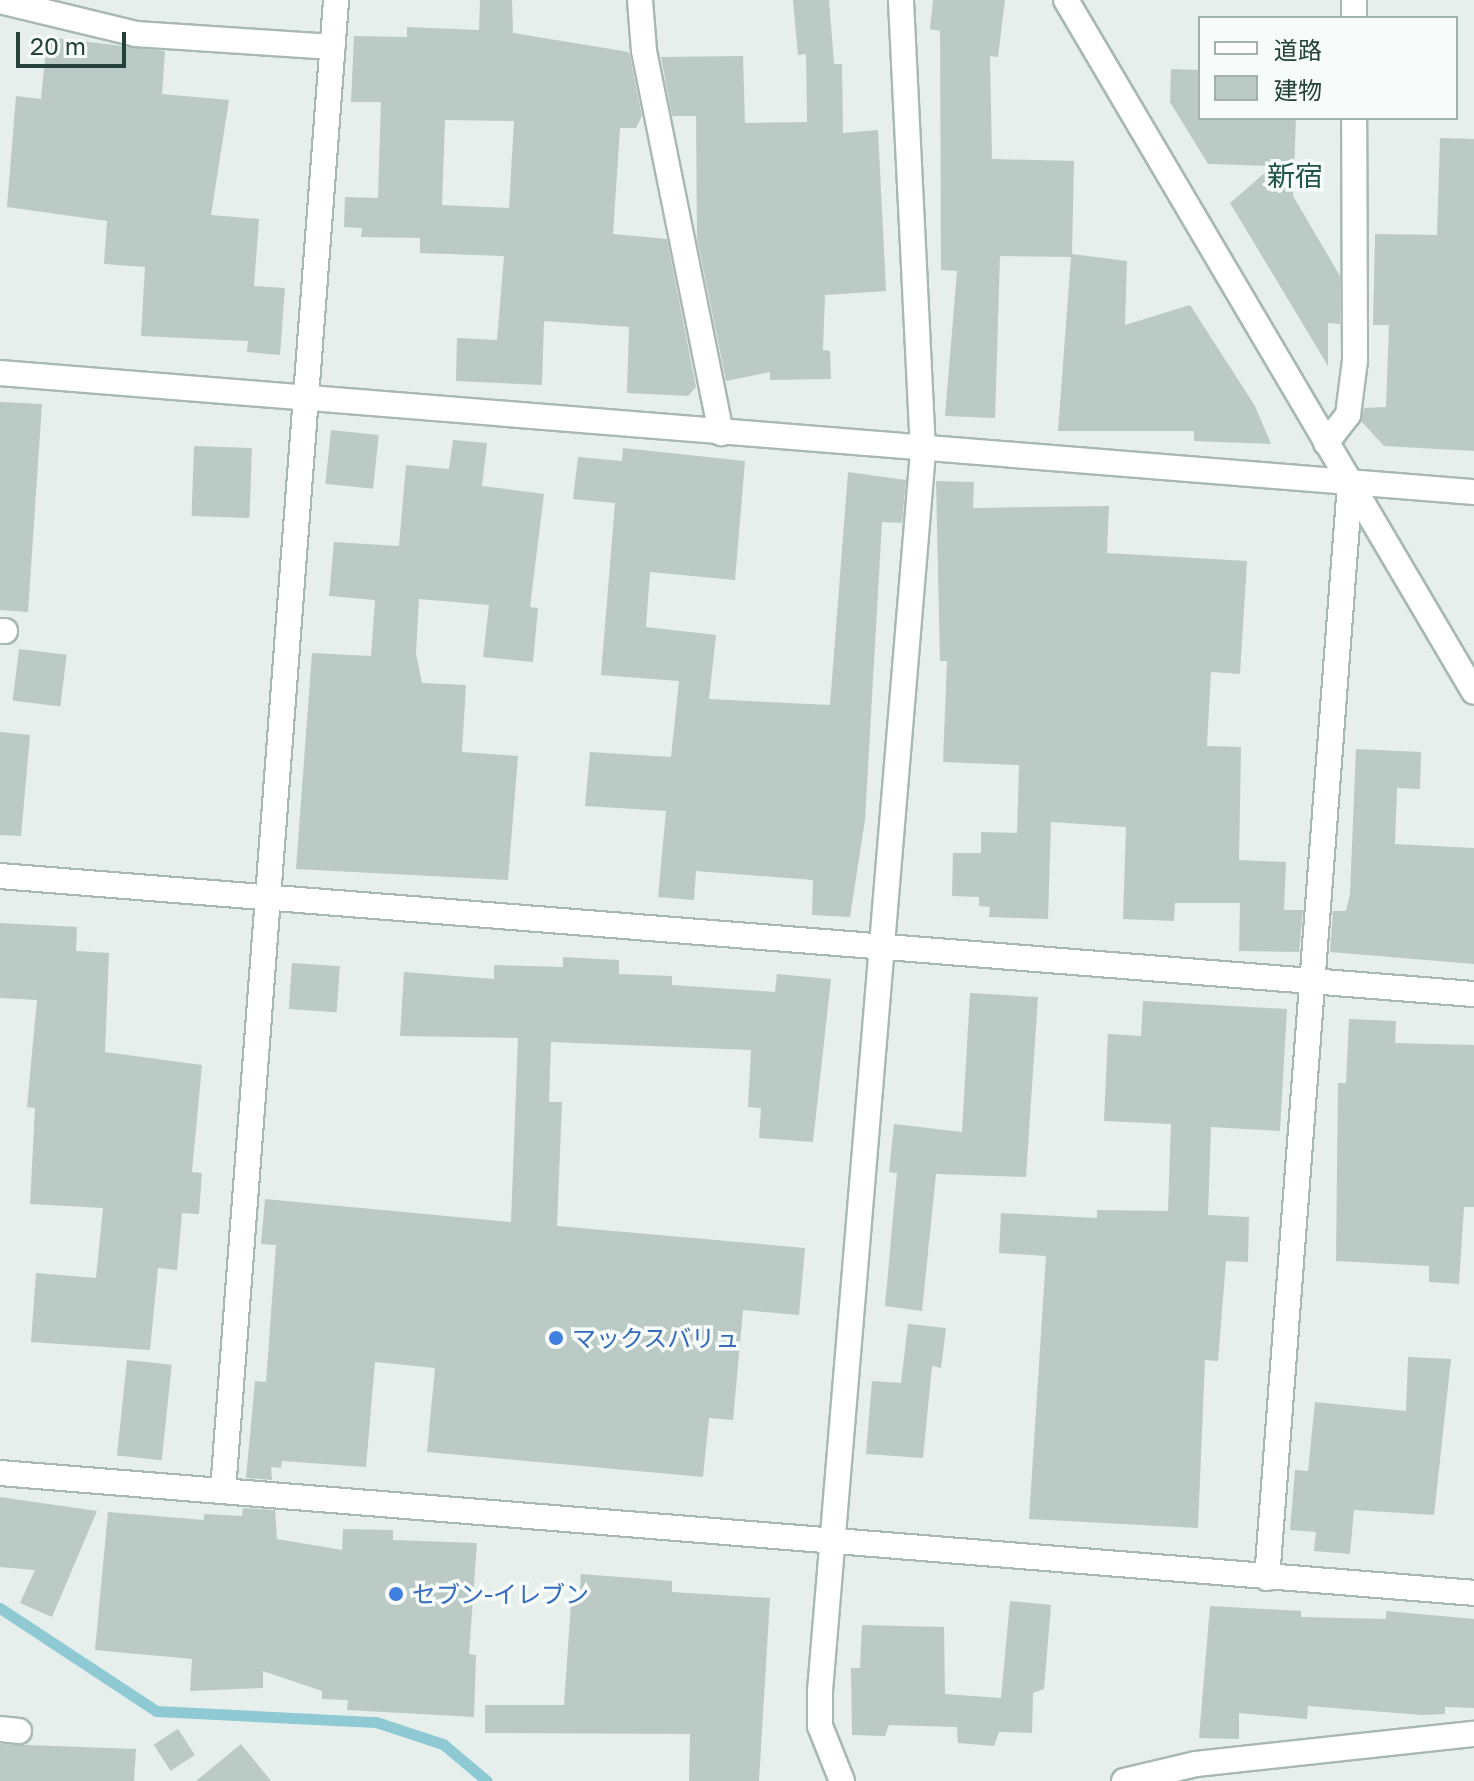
<!DOCTYPE html>
<html>
<head>
<meta charset="utf-8">
<style>
  body { margin:0 }
  #map { position:relative; width:1474px; height:1781px; overflow:hidden; background:#e6efeb; font-family:"Golos Text","Noto Sans JP",sans-serif }
  div>[style] { position:absolute }
  .stream>* { height:11px; margin:-5.5px; padding:0 5.5px; transform-origin:5.5px; border-radius:5.5px; background:#8ec9d4 }
  .building>* { inset:0; background:#bbcac4; transform-origin:0 0 }
  .roads { filter:drop-shadow(2px 0 #a8b8b2) drop-shadow(-2px 0 #a8b8b2) drop-shadow(0 2px #a8b8b2) drop-shadow(0 -2px #a8b8b2) }
  .minor>* { height:24px; margin:-12px; padding:0 12px; transform-origin:12px; border-radius:12px; background:#fff }
  .dots>* { width:22px; height:22px; translate:-50% -50%; box-sizing:border-box; border:4px solid #f7fbf9; border-radius:50% }
  span { translate:-50% -50%; white-space:nowrap; text-align:center; line-height:1.15; -webkit-text-stroke:7px #f7fbf9; paint-order:stroke }
  .shop-label { font-size:24px; color:#366cbe }
  .left { translate:0 -50%; text-align:left }
  .quarter-label { font-size:28px; color:#1f5548 }
  .legend { position:absolute; left:1198px; top:16px; width:260px; height:104px; box-sizing:border-box; background:#f7fbf9; border:2px solid #a3b1ad; margin:0; padding:10px 14px; list-style:none; font-size:24px; color:#24423a }
  .legend li { display:flex; align-items:center; gap:16px; height:40px }
  .legend b { width:40px; border:2px solid #a3b1ad }
  .scale { position:absolute; left:16px; top:32px; width:110px; height:36px; box-sizing:border-box; border:4px solid #24423a; border-top:0; padding-left:10px; font-size:24px; line-height:28px; white-space:nowrap; color:#24423a; -webkit-text-stroke:6px #f7fbf9; paint-order:stroke }
</style>
</head>
<body>
<div id="map">
  <div class="stream">
    <div style="left:0;top:1608px;width:187px;rotate:33.4deg"></div>
    <div style="left:156px;top:1711px;width:220px;rotate:2.9deg"></div>
    <div style="left:376px;top:1722px;width:71px;rotate:18.2deg"></div>
    <div style="left:443px;top:1744px;width:57px;rotate:40.1deg"></div>
  </div>
  <div class="building">
    <div style="clip-path:polygon(evenodd,480px 0,512px 0,513px 33px,629px 52px,642px 116px,636px 128px,620px 128px,613px 234px,667px 239px,696px 387px,688px 396px,627px 393px,629px 327px,544px 321px,542px 385px,456px 381px,457px 338px,497px 340px,504px 256px,420px 253px,420px 238px,361px 237px,362px 228px,344px 227px,345px 197px,378px 198px,381px 102px,351px 102px,354px 36px,407px 37px,407px 27px,479px 30px,480px 0,445px 120px,514px 121px,509px 208px,442px 205px,445px 120px)"></div>
    <div style="clip-path:polygon(793px 0,829px 0,834px 64px,842px 64px,843px 133px,878px 130px,886px 291px,825px 295px,823px 350px,830px 351px,831px 379px,770px 380px,770px 372px,726px 381px,697px 238px,696px 116px,672px 116px,661px 57px,743px 56px,745px 123px,807px 122px,806px 54px,798px 55px)"></div>
    <div style="clip-path:polygon(933px 0,1005px 0,998px 57px,990px 56px,992px 159px,1074px 161px,1072px 254px,1127px 261px,1125px 325px,1190px 305px,1255px 406px,1271px 444px,1194px 441px,1194px 431px,1058px 431px,1071px 257px,1000px 256px,995px 418px,945px 416px,957px 271px,941px 270px,940px 31px,930px 29px)"></div>
    <div style="clip-path:polygon(47px 37px,165px 51px,162px 94px,229px 100px,211px 215px,259px 219px,254px 286px,285px 288px,280px 355px,247px 352px,248px 341px,141px 336px,145px 267px,104px 264px,107px 221px,7px 207px,16px 96px,41px 99px)"></div>
    <div style="clip-path:polygon(1171px 69px,1200px 70px,1200px 118px,1296px 118px,1293px 196px,1340px 276px,1340px 324px,1328px 323px,1328px 366px,1230px 203px,1273px 166px,1208px 164px,1170px 102px)"></div>
    <div style="clip-path:polygon(1440px 138px,1474px 139px,1474px 451px,1384px 446px,1361px 421px,1364px 408px,1386px 407px,1389px 325px,1373px 325px,1375px 234px,1437px 235px)"></div>
    <div style="clip-path:polygon(0 402px,42px 404px,28px 612px,0 610px)"></div>
    <div style="left:331px;top:430px;width:48px;height:54px;rotate:6deg"></div>
    <div style="clip-path:polygon(453px 440px,487px 443px,482px 486px,544px 494px,530px 607px,538px 608px,533px 662px,483px 657px,489px 605px,419px 599px,416px 653px,422px 683px,466px 685px,462px 752px,518px 756px,508px 880px,296px 869px,312px 653px,371px 656px,375px 600px,329px 596px,334px 542px,399px 546px,406px 465px,449px 469px)"></div>
    <div style="left:194px;top:446px;width:58px;height:70px;rotate:2deg"></div>
    <div style="clip-path:polygon(623px 448px,745px 461px,735px 580px,650px 572px,646px 627px,716px 635px,709px 699px,830px 705px,848px 472px,906px 480px,902px 523px,882px 522px,865px 820px,850px 917px,812px 915px,813px 880px,696px 871px,694px 900px,658px 897px,666px 811px,585px 806px,590px 752px,671px 757px,679px 681px,601px 675px,615px 503px,573px 499px,578px 457px,622px 461px)"></div>
    <div style="clip-path:polygon(936px 481px,974px 482px,973px 508px,1109px 506px,1107px 553px,1247px 561px,1240px 674px,1211px 672px,1207px 746px,1241px 747px,1239px 860px,1286px 862px,1284px 910px,1303px 910px,1299px 952px,1239px 951px,1240px 903px,1175px 903px,1174px 921px,1123px 919px,1126px 827px,1051px 822px,1048px 919px,989px 917px,990px 907px,979px 906px,979px 897px,952px 896px,953px 853px,981px 853px,981px 832px,1017px 833px,1019px 765px,943px 762px,947px 661px,940px 661px)"></div>
    <div style="left:19px;top:649px;width:48px;height:52px;rotate:7deg"></div>
    <div style="clip-path:polygon(0 732px,30px 735px,21px 836px,0 835px)"></div>
    <div style="clip-path:polygon(1356px 749px,1421px 752px,1420px 789px,1397px 788px,1395px 844px,1474px 848px,1474px 964px,1330px 952px,1333px 911px,1346px 911px,1350px 894px)"></div>
    <div style="clip-path:polygon(0 923px,77px 927px,76px 951px,109px 953px,105px 1052px,202px 1065px,192px 1172px,202px 1173px,199px 1214px,182px 1213px,177px 1270px,158px 1268px,150px 1350px,31px 1342px,36px 1273px,96px 1278px,103px 1208px,30px 1204px,35px 1108px,27px 1107px,37px 1000px,0 998px)"></div>
    <div style="clip-path:polygon(563px 957px,619px 960px,619px 974px,672px 976px,672px 985px,775px 992px,777px 974px,831px 979px,813px 1142px,759px 1138px,761px 1108px,748px 1107px,751px 1050px,551px 1042px,549px 1102px,562px 1102px,557px 1226px,805px 1248px,799px 1315px,743px 1310px,733px 1420px,709px 1418px,703px 1477px,427px 1452px,435px 1368px,375px 1362px,366px 1467px,282px 1461px,281px 1468px,271px 1467px,272px 1480px,246px 1478px,255px 1381px,266px 1382px,276px 1245px,261px 1244px,265px 1199px,511px 1222px,518px 1038px,400px 1036px,404px 972px,494px 979px,494px 965px,563px 967px)"></div>
    <div style="left:292px;top:963px;width:48px;height:46px;rotate:4deg"></div>
    <div style="clip-path:polygon(970px 993px,1038px 997px,1026px 1177px,936px 1174px,922px 1311px,885px 1306px,897px 1173px,889px 1172px,894px 1124px,962px 1132px)"></div>
    <div style="clip-path:polygon(1143px 1001px,1287px 1009px,1280px 1131px,1211px 1127px,1208px 1215px,1249px 1217px,1248px 1262px,1226px 1261px,1218px 1361px,1205px 1360px,1198px 1528px,1029px 1519px,1046px 1256px,999px 1253px,1001px 1213px,1097px 1218px,1097px 1210px,1168px 1211px,1171px 1124px,1104px 1121px,1108px 1034px,1141px 1036px)"></div>
    <div style="clip-path:polygon(1349px 1019px,1396px 1021px,1395px 1043px,1474px 1045px,1474px 1207px,1464px 1207px,1459px 1284px,1429px 1282px,1429px 1266px,1336px 1261px,1338px 1083px,1346px 1083px)"></div>
    <div style="clip-path:polygon(908px 1324px,946px 1328px,941px 1368px,932px 1366px,923px 1458px,866px 1454px,872px 1381px,901px 1383px)"></div>
    <div style="clip-path:polygon(1408px 1357px,1451px 1359px,1434px 1515px,1354px 1510px,1350px 1554px,1314px 1551px,1316px 1532px,1290px 1530px,1295px 1470px,1308px 1471px,1315px 1402px,1406px 1411px)"></div>
    <div style="left:127px;top:1360px;width:45px;height:96px;rotate:6deg"></div>
    <div style="clip-path:polygon(0 1497px,97px 1511px,52px 1617px,20px 1603px,35px 1570px,0 1567px)"></div>
    <div style="clip-path:polygon(243px 1508px,275px 1510px,277px 1539px,342px 1550px,343px 1529px,393px 1530px,393px 1540px,477px 1543px,469px 1654px,476px 1655px,474px 1717px,347px 1710px,348px 1700px,322px 1699px,322px 1691px,263px 1671px,263px 1688px,190px 1691px,192px 1659px,95px 1650px,108px 1512px,204px 1520px,204px 1514px,242px 1516px)"></div>
    <div style="clip-path:polygon(581px 1574px,672px 1581px,672px 1592px,770px 1598px,759px 1781px,689px 1781px,690px 1734px,485px 1733px,485px 1705px,564px 1705px,571px 1603px,579px 1603px)"></div>
    <div style="clip-path:polygon(1010px 1601px,1051px 1605px,1044px 1689px,1033px 1693px,1032px 1733px,999px 1732px,994px 1746px,958px 1743px,957px 1727px,889px 1725px,885px 1736px,852px 1735px,851px 1668px,860px 1668px,862px 1625px,944px 1627px,945px 1694px,1001px 1698px)"></div>
    <div style="clip-path:polygon(1210px 1606px,1301px 1611px,1301px 1617px,1386px 1619px,1386px 1611px,1474px 1619px,1474px 1708px,1445px 1707px,1445px 1714px,1422px 1715px,1308px 1706px,1307px 1719px,1239px 1713px,1239px 1739px,1199px 1738px)"></div>
    <div style="left:178px;top:1729px;width:31px;height:29px;rotate:57deg"></div>
    <div style="clip-path:polygon(0 1744px,136px 1749px,134px 1781px,0 1781px)"></div>
    <div style="clip-path:polygon(241px 1744px,271px 1781px,196px 1781px)"></div>
  </div>
  <div class="roads">
    <div class="minor">
      <div style="left:640px;top:0;width:51px;rotate:85.5deg"></div>
      <div style="left:644px;top:51px;width:390px;rotate:78.6deg"></div>
      <div style="left:1066px;top:0;width:803px;rotate:59.48deg"></div>
      <div style="left:1354px;top:0;width:18px;rotate:90deg"></div>
      <div style="left:0;top:1px;width:140px;rotate:13.6deg"></div>
      <div style="left:136px;top:34px;width:197px;rotate:3.8deg"></div>
      <div style="left:0;top:373px;width:1479px;rotate:4.62deg"></div>
      <div style="left:1326px;top:443px;width:36px;rotate:-52deg"></div>
      <div style="left:1348px;top:415px;width:55px;rotate:-82.7deg"></div>
      <div style="left:1355px;top:360px;width:242px;rotate:-90.2deg"></div>
      <div style="left:0;top:631px;width:5px"></div>
      <div style="left:0;top:876px;width:1479px;rotate:4.58deg"></div>
      <div style="left:0;top:1473px;width:1479px;rotate:4.65deg"></div>
      <div style="left:223px;top:1490px;width:1494px;rotate:-85.66deg"></div>
      <div style="left:1267px;top:1578px;width:1097px;rotate:-85.66deg"></div>
      <div style="left:0;top:1729px;width:19px;rotate:6deg"></div>
      <div style="left:842px;top:1781px;width:59px;rotate:-111.8deg"></div>
      <div style="left:820px;top:1726px;width:35px;rotate:-90deg"></div>
      <div style="left:820px;top:1691px;width:1244px;rotate:-85.25deg"></div>
      <div style="left:923px;top:451px;width:452px;rotate:-92.8deg"></div>
      <div style="left:1124px;top:1781px;width:74px;rotate:-13.3deg"></div>
      <div style="left:1196px;top:1764px;width:280px;rotate:-6.2deg"></div>
    </div>
  </div>
  <div class="dots">
    <div style="left:556px;top:1338px;background:#3f7fe0"></div>
    <div style="left:396px;top:1594px;background:#3f7fe0"></div>
  </div>
  <div class="shop-label">
    <span class="left" style="left:572px;top:1338px">マックスバリュ</span>
    <span class="left" style="left:412px;top:1594px">セブン-イレブン</span>
  </div>
  <div class="quarter-label">
    <span style="left:1295px;top:176px">新宿</span>
  </div>
  <ul class="legend">
  <li><b style="height:10px;background:#fff"></b>道路</li>
  <li><b style="height:22px;background:#bbcac4"></b>建物</li>
  </ul>
  <div class="scale">20 m</div>
</div>
</body>
</html>
